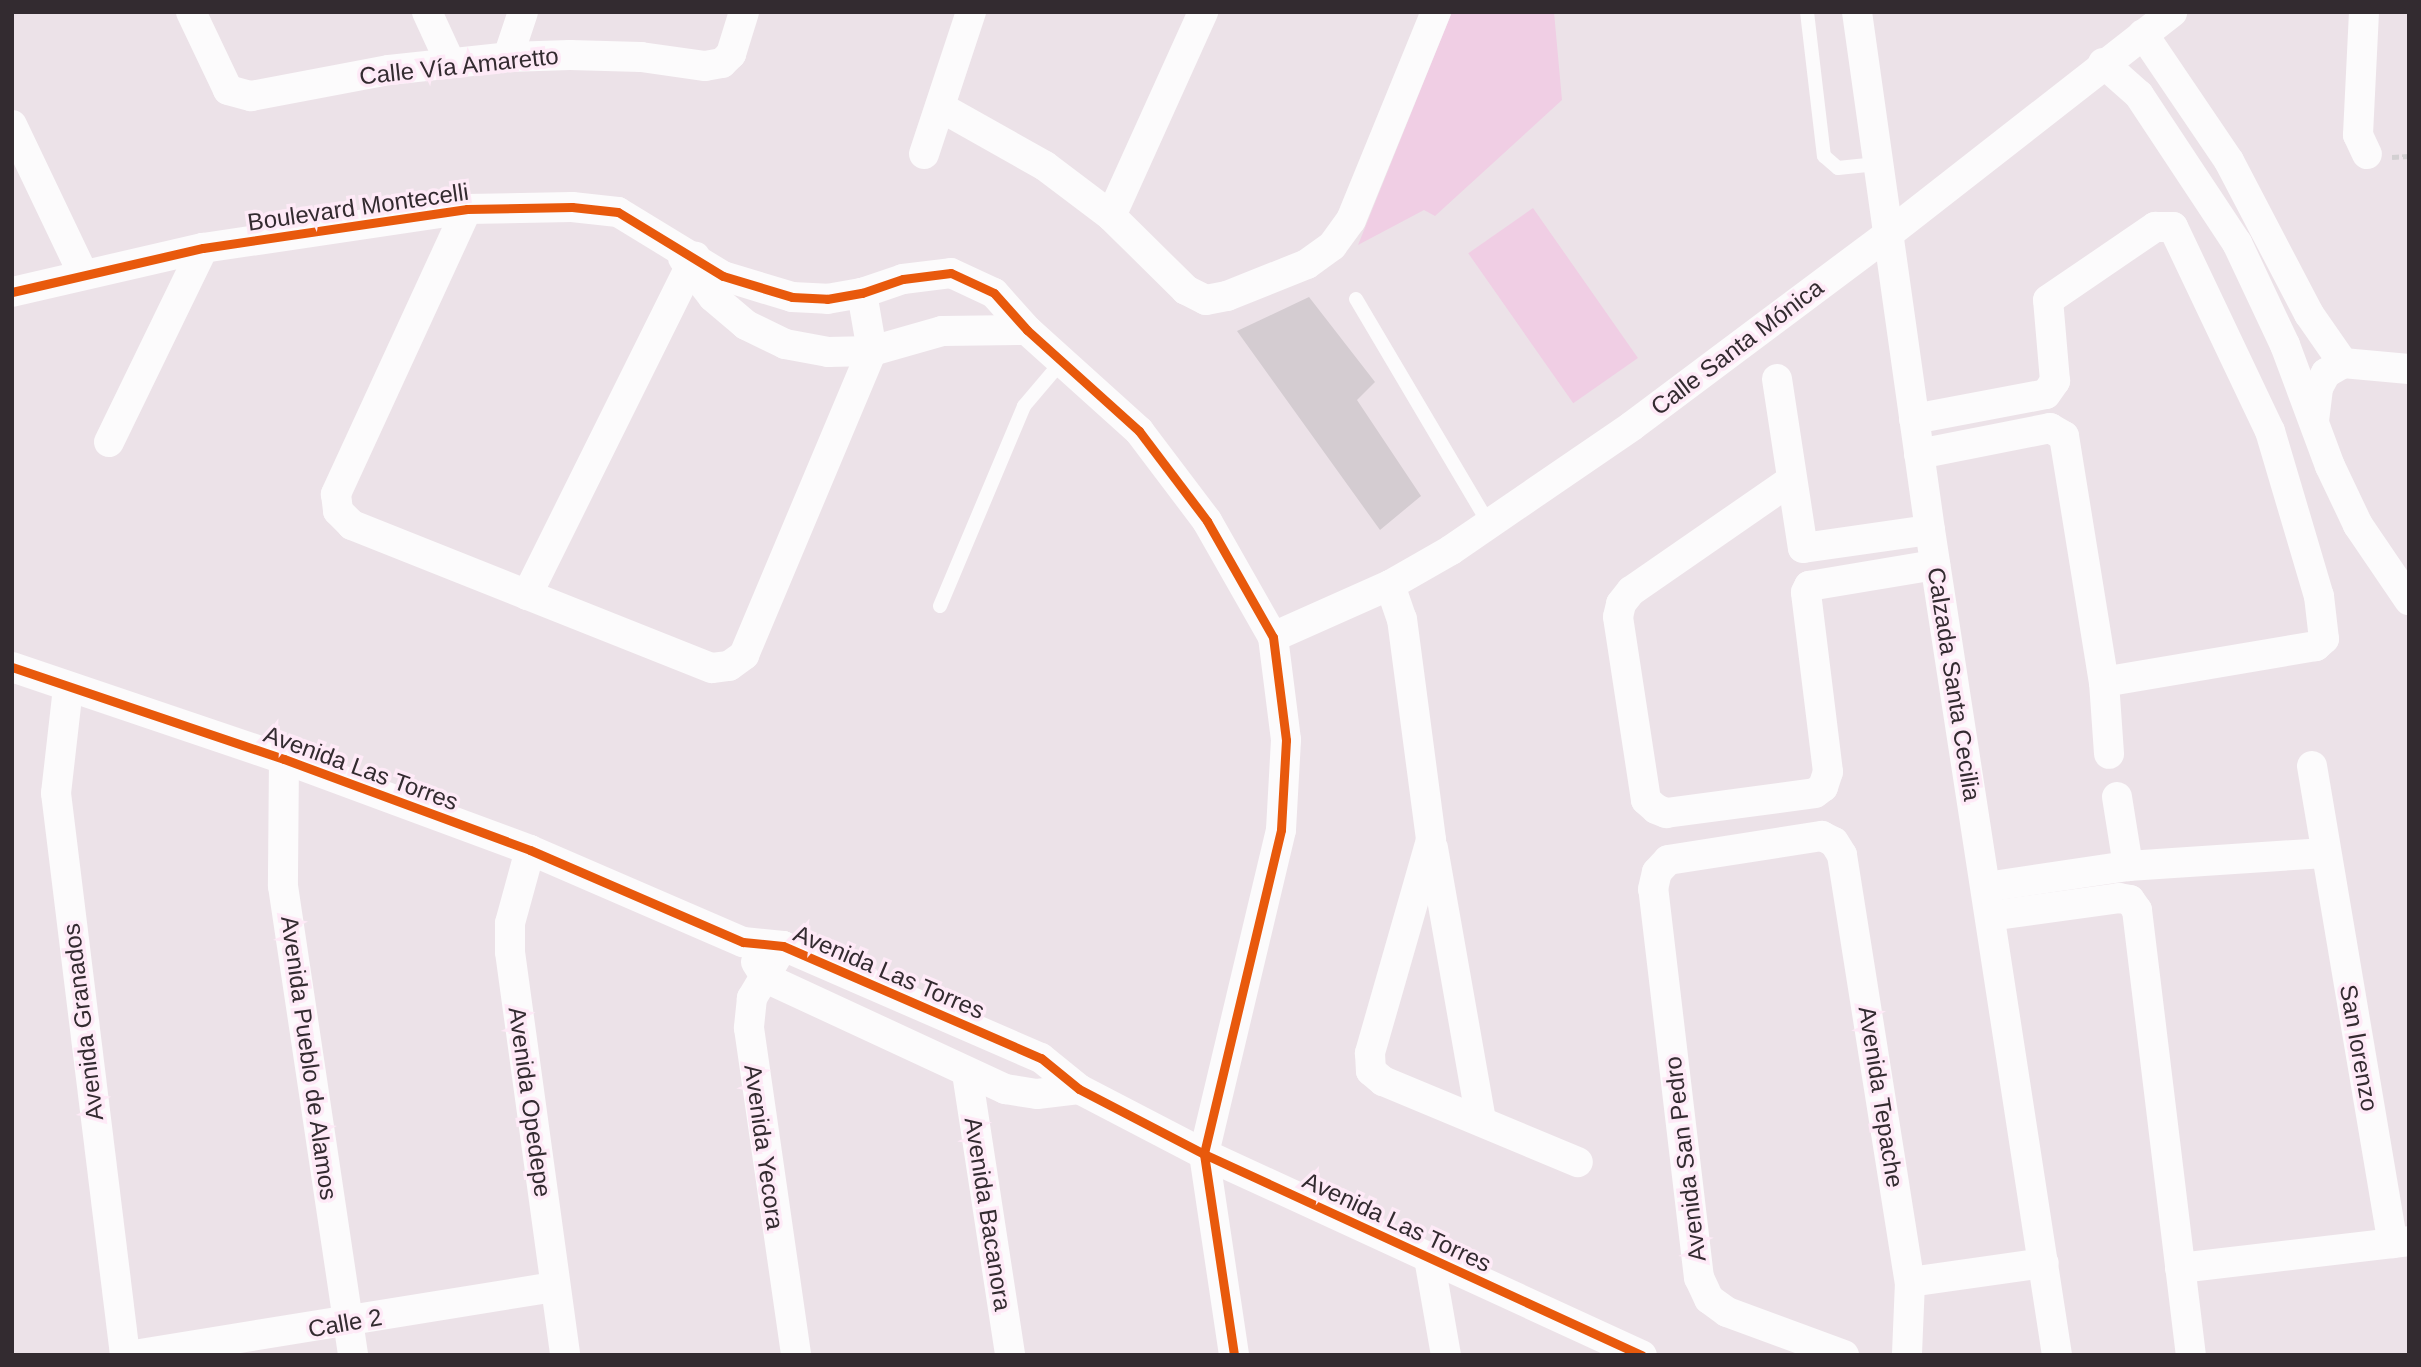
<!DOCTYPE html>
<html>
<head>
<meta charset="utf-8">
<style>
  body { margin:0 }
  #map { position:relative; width:2421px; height:1367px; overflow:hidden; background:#ece2e8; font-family:Helvetica,sans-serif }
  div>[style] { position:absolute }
  .green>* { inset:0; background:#f0cee4; transform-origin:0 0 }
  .building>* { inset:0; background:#d4ccd1 }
  .path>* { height:4.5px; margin-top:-2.25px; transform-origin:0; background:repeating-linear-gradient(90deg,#d3d0d2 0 7px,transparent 0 10.5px) }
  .service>* { height:14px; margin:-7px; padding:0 7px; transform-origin:7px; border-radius:7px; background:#fcfbfc }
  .minor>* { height:30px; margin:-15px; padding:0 15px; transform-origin:15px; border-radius:15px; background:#fcfbfc }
  .cycleway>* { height:9px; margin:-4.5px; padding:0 4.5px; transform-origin:4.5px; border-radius:4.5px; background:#e8590c }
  span { translate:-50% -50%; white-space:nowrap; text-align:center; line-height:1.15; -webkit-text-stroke:7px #feeaf7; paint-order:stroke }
  .street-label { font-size:24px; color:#332b30 }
  .frame { position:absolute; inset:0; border:14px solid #332b30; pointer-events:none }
</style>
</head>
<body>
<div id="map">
  <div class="green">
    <div style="clip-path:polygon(1452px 12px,1554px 12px,1562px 100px,1435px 216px,1424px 210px,1358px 245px)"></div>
    <div style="left:1533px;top:208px;width:183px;height:79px;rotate:55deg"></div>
  </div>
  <div class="building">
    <div style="clip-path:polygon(1309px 297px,1375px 382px,1357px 400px,1421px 496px,1380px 530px,1237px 331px)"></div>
  </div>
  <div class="path">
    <div style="left:2392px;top:157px;width:17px;rotate:-3deg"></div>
  </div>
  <div class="service">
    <div style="left:1807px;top:12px;width:145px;rotate:83.3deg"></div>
    <div style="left:1824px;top:156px;width:18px;rotate:41deg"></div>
    <div style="left:1838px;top:168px;width:39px;rotate:-6deg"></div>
    <div style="left:1356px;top:299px;width:261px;rotate:59.4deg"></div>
    <div style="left:940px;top:606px;width:217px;rotate:-67.2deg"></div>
    <div style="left:1024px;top:406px;width:60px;rotate:-49.7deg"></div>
  </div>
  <div class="minor">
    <div style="left:191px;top:12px;width:86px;rotate:64.6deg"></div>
    <div style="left:228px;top:90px;width:24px;rotate:15deg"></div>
    <div style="left:251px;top:96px;width:140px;rotate:-10.7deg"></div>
    <div style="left:389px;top:70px;width:120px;rotate:-6.2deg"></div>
    <div style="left:508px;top:57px;width:62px;rotate:-1.8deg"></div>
    <div style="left:570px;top:55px;width:71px;rotate:1.6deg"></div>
    <div style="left:641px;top:57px;width:65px;rotate:8deg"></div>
    <div style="left:705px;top:66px;width:17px;rotate:-10deg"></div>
    <div style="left:722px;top:63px;width:13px;rotate:-45deg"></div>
    <div style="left:731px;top:54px;width:44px;rotate:-72.8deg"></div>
    <div style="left:427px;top:12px;width:55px;rotate:65.3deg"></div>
    <div style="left:1857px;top:12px;width:523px;rotate:81.98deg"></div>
    <div style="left:1930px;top:530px;width:835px;rotate:81.25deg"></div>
    <div style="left:2364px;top:12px;width:123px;rotate:92.8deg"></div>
    <div style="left:2358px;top:135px;width:21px;rotate:65deg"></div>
    <div style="left:2143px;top:34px;width:153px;rotate:55.9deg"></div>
    <div style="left:2229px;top:161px;width:173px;rotate:62.4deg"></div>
    <div style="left:2309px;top:314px;width:60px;rotate:55.2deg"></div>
    <div style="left:508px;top:57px;width:47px;rotate:-71.6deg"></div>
    <div style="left:2103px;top:63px;width:48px;rotate:41.6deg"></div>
    <div style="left:2139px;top:95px;width:178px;rotate:56.5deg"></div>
    <div style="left:2237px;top:243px;width:113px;rotate:64.8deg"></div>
    <div style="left:2285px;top:345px;width:129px;rotate:69.6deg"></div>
    <div style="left:2330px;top:466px;width:65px;rotate:64.6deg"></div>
    <div style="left:2358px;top:525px;width:91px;rotate:55.8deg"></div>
    <div style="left:942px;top:108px;width:118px;rotate:29.4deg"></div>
    <div style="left:1045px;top:166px;width:83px;rotate:37.1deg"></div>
    <div style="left:1111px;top:216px;width:105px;rotate:44.6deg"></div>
    <div style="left:1186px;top:290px;width:22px;rotate:27deg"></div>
    <div style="left:1206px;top:300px;width:21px;rotate:-11deg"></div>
    <div style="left:1227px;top:296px;width:86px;rotate:-21.8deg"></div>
    <div style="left:1307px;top:264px;width:31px;rotate:-36deg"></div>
    <div style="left:1332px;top:246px;width:32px;rotate:-54deg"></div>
    <div style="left:1351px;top:220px;width:225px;rotate:-67.8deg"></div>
    <div style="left:12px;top:125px;width:163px;rotate:64.5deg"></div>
    <div style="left:924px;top:154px;width:150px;rotate:-71.7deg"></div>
    <div style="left:467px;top:209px;width:314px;rotate:114.7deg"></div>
    <div style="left:336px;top:494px;width:17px;rotate:83deg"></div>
    <div style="left:338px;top:511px;width:20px;rotate:45deg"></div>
    <div style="left:352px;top:525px;width:387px;rotate:21.7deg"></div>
    <div style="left:712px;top:668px;width:17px;rotate:-7deg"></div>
    <div style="left:729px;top:666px;width:19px;rotate:-36deg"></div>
    <div style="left:744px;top:655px;width:330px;rotate:-67.2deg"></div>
    <div style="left:872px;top:351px;width:59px;rotate:-99.8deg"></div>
    <div style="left:1111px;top:216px;width:224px;rotate:-65.7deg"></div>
    <div style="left:683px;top:258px;width:49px;rotate:52.4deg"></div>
    <div style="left:713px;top:297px;width:43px;rotate:40.3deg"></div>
    <div style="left:746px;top:325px;width:43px;rotate:26deg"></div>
    <div style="left:785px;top:344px;width:44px;rotate:10.5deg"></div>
    <div style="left:828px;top:352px;width:44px;rotate:-1.3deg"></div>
    <div style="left:872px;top:351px;width:73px;rotate:-15.9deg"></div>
    <div style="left:942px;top:331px;width:85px;rotate:-0.7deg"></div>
    <div style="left:12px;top:292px;width:196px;rotate:-13deg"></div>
    <div style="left:203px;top:248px;width:267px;rotate:-8.4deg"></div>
    <div style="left:467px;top:209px;width:105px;rotate:-1.1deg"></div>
    <div style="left:572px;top:207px;width:46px;rotate:6.2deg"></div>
    <div style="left:618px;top:212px;width:123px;rotate:31.4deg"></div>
    <div style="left:723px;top:276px;width:72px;rotate:16.9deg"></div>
    <div style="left:792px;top:297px;width:35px;rotate:3deg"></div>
    <div style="left:827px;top:299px;width:36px;rotate:-10deg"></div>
    <div style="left:862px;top:293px;width:43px;rotate:-18.9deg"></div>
    <div style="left:903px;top:279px;width:48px;rotate:-7.1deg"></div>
    <div style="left:951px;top:273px;width:47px;rotate:24.9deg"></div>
    <div style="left:994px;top:293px;width:50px;rotate:48.3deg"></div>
    <div style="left:1027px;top:330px;width:151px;rotate:42deg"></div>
    <div style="left:1139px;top:431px;width:113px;rotate:52.9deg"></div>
    <div style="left:1207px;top:521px;width:133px;rotate:60.4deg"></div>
    <div style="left:1273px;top:637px;width:104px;rotate:82.8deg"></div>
    <div style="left:1286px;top:740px;width:90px;rotate:93.2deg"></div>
    <div style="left:1281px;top:830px;width:333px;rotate:103.4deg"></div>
    <div style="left:1204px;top:1154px;width:203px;rotate:81.5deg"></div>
    <div style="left:1777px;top:379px;width:171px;rotate:81.3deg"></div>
    <div style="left:1803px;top:548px;width:128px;rotate:-8.1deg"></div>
    <div style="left:1914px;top:419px;width:134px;rotate:-10.7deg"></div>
    <div style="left:2046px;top:394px;width:16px;rotate:-55deg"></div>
    <div style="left:2055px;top:381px;width:81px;rotate:-94.9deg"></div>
    <div style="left:2048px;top:300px;width:130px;rotate:-34.3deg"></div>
    <div style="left:2155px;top:227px;width:18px"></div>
    <div style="left:2173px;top:227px;width:226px;rotate:64.6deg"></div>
    <div style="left:2270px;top:431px;width:172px;rotate:73.5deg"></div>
    <div style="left:2319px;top:596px;width:43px;rotate:83.4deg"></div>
    <div style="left:2324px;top:639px;width:11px;rotate:139deg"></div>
    <div style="left:2316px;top:646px;width:215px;rotate:170.4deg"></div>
    <div style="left:2314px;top:421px;width:33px;rotate:-83deg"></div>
    <div style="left:2318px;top:388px;width:17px;rotate:-62deg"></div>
    <div style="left:2326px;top:373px;width:20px;rotate:-30deg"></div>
    <div style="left:2343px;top:363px;width:66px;rotate:5.2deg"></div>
    <div style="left:109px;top:442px;width:216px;rotate:-64.1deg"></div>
    <div style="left:1919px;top:454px;width:134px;rotate:-11.2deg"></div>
    <div style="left:2050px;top:428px;width:16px;rotate:30deg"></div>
    <div style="left:2064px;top:436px;width:249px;rotate:80.8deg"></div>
    <div style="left:2104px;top:682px;width:72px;rotate:86deg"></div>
    <div style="left:1790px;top:481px;width:193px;rotate:145.3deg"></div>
    <div style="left:1631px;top:591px;width:16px;rotate:128deg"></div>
    <div style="left:1621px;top:604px;width:13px;rotate:103deg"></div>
    <div style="left:1618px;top:617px;width:185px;rotate:81.3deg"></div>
    <div style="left:1646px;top:800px;width:13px;rotate:42deg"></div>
    <div style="left:1656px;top:809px;width:11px;rotate:22deg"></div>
    <div style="left:1666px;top:813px;width:150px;rotate:-7.6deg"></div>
    <div style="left:1815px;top:793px;width:10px;rotate:-37deg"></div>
    <div style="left:1823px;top:787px;width:16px;rotate:-72deg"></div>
    <div style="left:1828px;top:772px;width:181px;rotate:-97deg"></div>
    <div style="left:1806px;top:592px;width:7px;rotate:-63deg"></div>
    <div style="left:1809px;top:586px;width:128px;rotate:-9.5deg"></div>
    <div style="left:1390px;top:585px;width:36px;rotate:71deg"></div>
    <div style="left:1402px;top:619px;width:223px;rotate:82.5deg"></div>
    <div style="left:1431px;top:840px;width:222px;rotate:106deg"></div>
    <div style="left:1370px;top:1053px;width:18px;rotate:87deg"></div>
    <div style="left:1371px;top:1071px;width:16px;rotate:40deg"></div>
    <div style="left:1383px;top:1081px;width:211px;rotate:22.6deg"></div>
    <div style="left:527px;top:595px;width:378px;rotate:-63.6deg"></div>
    <div style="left:1273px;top:637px;width:128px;rotate:-24deg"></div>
    <div style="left:1390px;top:585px;width:70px;rotate:-29.8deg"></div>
    <div style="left:1451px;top:550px;width:219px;rotate:-34.4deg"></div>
    <div style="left:1632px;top:426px;width:319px;rotate:-36.8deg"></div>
    <div style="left:1887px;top:235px;width:362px;rotate:-38deg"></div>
    <div style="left:12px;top:667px;width:287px;rotate:18.7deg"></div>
    <div style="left:284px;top:759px;width:262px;rotate:20.3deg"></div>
    <div style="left:530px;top:850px;width:232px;rotate:23.4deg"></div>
    <div style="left:743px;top:942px;width:40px;rotate:5.7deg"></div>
    <div style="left:783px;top:946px;width:281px;rotate:23.5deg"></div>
    <div style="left:1041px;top:1058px;width:49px;rotate:39.2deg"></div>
    <div style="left:1079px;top:1089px;width:141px;rotate:27.5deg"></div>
    <div style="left:1204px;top:1154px;width:482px;rotate:24.7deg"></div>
    <div style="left:68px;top:688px;width:106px;rotate:96.5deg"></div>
    <div style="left:56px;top:793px;width:566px;rotate:83deg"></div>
    <div style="left:284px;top:759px;width:127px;rotate:90.5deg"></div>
    <div style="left:283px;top:886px;width:474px;rotate:81.5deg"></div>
    <div style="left:2312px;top:766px;width:484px;rotate:80.4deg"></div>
    <div style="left:2117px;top:797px;width:70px;rotate:80.9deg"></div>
    <div style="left:1433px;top:848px;width:275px;rotate:80deg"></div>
    <div style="left:530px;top:850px;width:76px;rotate:105.3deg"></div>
    <div style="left:510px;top:923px;width:29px;rotate:90deg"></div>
    <div style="left:510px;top:952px;width:407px;rotate:82.2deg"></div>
    <div style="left:1986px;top:887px;width:144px;rotate:-8.4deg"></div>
    <div style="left:2128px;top:866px;width:197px;rotate:-3.8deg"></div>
    <div style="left:1990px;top:916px;width:130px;rotate:-7.9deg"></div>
    <div style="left:2119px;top:898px;width:11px;rotate:10deg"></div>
    <div style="left:2130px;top:900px;width:12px;rotate:55deg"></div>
    <div style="left:2137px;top:910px;width:448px;rotate:83.1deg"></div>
    <div style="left:783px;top:946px;width:61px;rotate:120.8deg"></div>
    <div style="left:752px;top:998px;width:30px;rotate:96deg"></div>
    <div style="left:749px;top:1028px;width:330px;rotate:81.8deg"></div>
    <div style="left:756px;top:962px;width:19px;rotate:58deg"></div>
    <div style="left:766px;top:978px;width:264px;rotate:24.9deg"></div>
    <div style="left:1005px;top:1089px;width:32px;rotate:9deg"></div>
    <div style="left:1037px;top:1094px;width:42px;rotate:-6.8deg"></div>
    <div style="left:967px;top:1073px;width:285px;rotate:81.3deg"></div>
    <div style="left:1429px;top:1258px;width:98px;rotate:80.1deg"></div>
    <div style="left:2180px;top:1268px;width:231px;rotate:-6.7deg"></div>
    <div style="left:1910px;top:1282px;width:135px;rotate:-8.1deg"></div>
    <div style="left:134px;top:1355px;width:426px;rotate:-9.2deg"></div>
    <div style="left:1844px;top:1355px;width:125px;rotate:-159.8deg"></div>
    <div style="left:1727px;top:1312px;width:22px;rotate:-144deg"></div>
    <div style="left:1709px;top:1299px;width:23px;rotate:-115deg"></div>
    <div style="left:1699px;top:1278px;width:392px;rotate:-96.7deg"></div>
    <div style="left:1653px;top:889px;width:17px;rotate:-77deg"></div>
    <div style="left:1657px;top:872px;width:16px;rotate:-47deg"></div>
    <div style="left:1668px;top:860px;width:156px;rotate:-8.9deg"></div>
    <div style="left:1822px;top:836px;width:13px;rotate:27deg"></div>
    <div style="left:1834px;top:842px;width:15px;rotate:58deg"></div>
    <div style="left:1842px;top:855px;width:432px;rotate:81deg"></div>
    <div style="left:1910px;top:1282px;width:73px;rotate:92.4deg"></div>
  </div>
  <div class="cycleway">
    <div style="left:12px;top:292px;width:196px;rotate:-13deg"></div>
    <div style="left:203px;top:248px;width:267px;rotate:-8.4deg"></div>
    <div style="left:467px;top:209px;width:105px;rotate:-1.1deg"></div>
    <div style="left:572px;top:207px;width:46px;rotate:6.2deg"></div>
    <div style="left:618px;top:212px;width:123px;rotate:31.4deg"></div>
    <div style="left:723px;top:276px;width:72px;rotate:16.9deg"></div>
    <div style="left:792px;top:297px;width:35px;rotate:3deg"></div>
    <div style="left:827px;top:299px;width:36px;rotate:-10deg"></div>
    <div style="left:862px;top:293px;width:43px;rotate:-18.9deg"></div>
    <div style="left:903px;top:279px;width:48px;rotate:-7.1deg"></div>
    <div style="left:951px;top:273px;width:47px;rotate:24.9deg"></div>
    <div style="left:994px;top:293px;width:50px;rotate:48.3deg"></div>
    <div style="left:1027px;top:330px;width:151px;rotate:42deg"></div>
    <div style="left:1139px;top:431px;width:113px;rotate:52.9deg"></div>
    <div style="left:1207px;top:521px;width:133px;rotate:60.4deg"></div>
    <div style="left:1273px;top:637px;width:104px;rotate:82.8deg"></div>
    <div style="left:1286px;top:740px;width:90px;rotate:93.2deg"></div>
    <div style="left:1281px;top:830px;width:333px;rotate:103.4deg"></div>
    <div style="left:1204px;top:1154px;width:203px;rotate:81.5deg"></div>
    <div style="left:12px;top:667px;width:287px;rotate:18.7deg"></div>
    <div style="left:284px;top:759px;width:262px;rotate:20.3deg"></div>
    <div style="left:530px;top:850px;width:232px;rotate:23.4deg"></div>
    <div style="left:743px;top:942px;width:40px;rotate:5.7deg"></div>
    <div style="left:783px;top:946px;width:281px;rotate:23.5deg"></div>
    <div style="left:1041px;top:1058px;width:49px;rotate:39.2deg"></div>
    <div style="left:1079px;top:1089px;width:141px;rotate:27.5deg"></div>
    <div style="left:1204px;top:1154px;width:482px;rotate:24.7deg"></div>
  </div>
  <div class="street-label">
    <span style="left:459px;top:66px;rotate:-6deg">Calle Vía Amaretto</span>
    <span style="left:358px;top:207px;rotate:-8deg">Boulevard Montecelli</span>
    <span style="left:1737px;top:347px;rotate:-37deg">Calle Santa Mónica</span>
    <span style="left:1954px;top:684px;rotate:81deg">Calzada Santa Cecilia</span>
    <span style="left:361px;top:768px;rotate:20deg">Avenida Las Torres</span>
    <span style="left:889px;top:972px;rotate:23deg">Avenida Las Torres</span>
    <span style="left:83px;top:1022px;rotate:-97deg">Avenida Granados</span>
    <span style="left:2359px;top:1048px;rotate:80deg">San lorenzo</span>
    <span style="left:309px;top:1058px;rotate:82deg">Avenida Pueblo de Alamos</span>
    <span style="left:1881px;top:1097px;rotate:81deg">Avenida Tepache</span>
    <span style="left:530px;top:1102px;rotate:82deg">Avenida Opedepe</span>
    <span style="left:764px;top:1147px;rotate:82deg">Avenida Yecora</span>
    <span style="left:1685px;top:1159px;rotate:-97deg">Avenida San Pedro</span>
    <span style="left:988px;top:1214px;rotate:81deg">Avenida Bacanora</span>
    <span style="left:1397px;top:1222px;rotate:25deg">Avenida Las Torres</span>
    <span style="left:345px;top:1323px;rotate:-10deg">Calle 2</span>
  </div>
  <div class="frame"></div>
</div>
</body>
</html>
